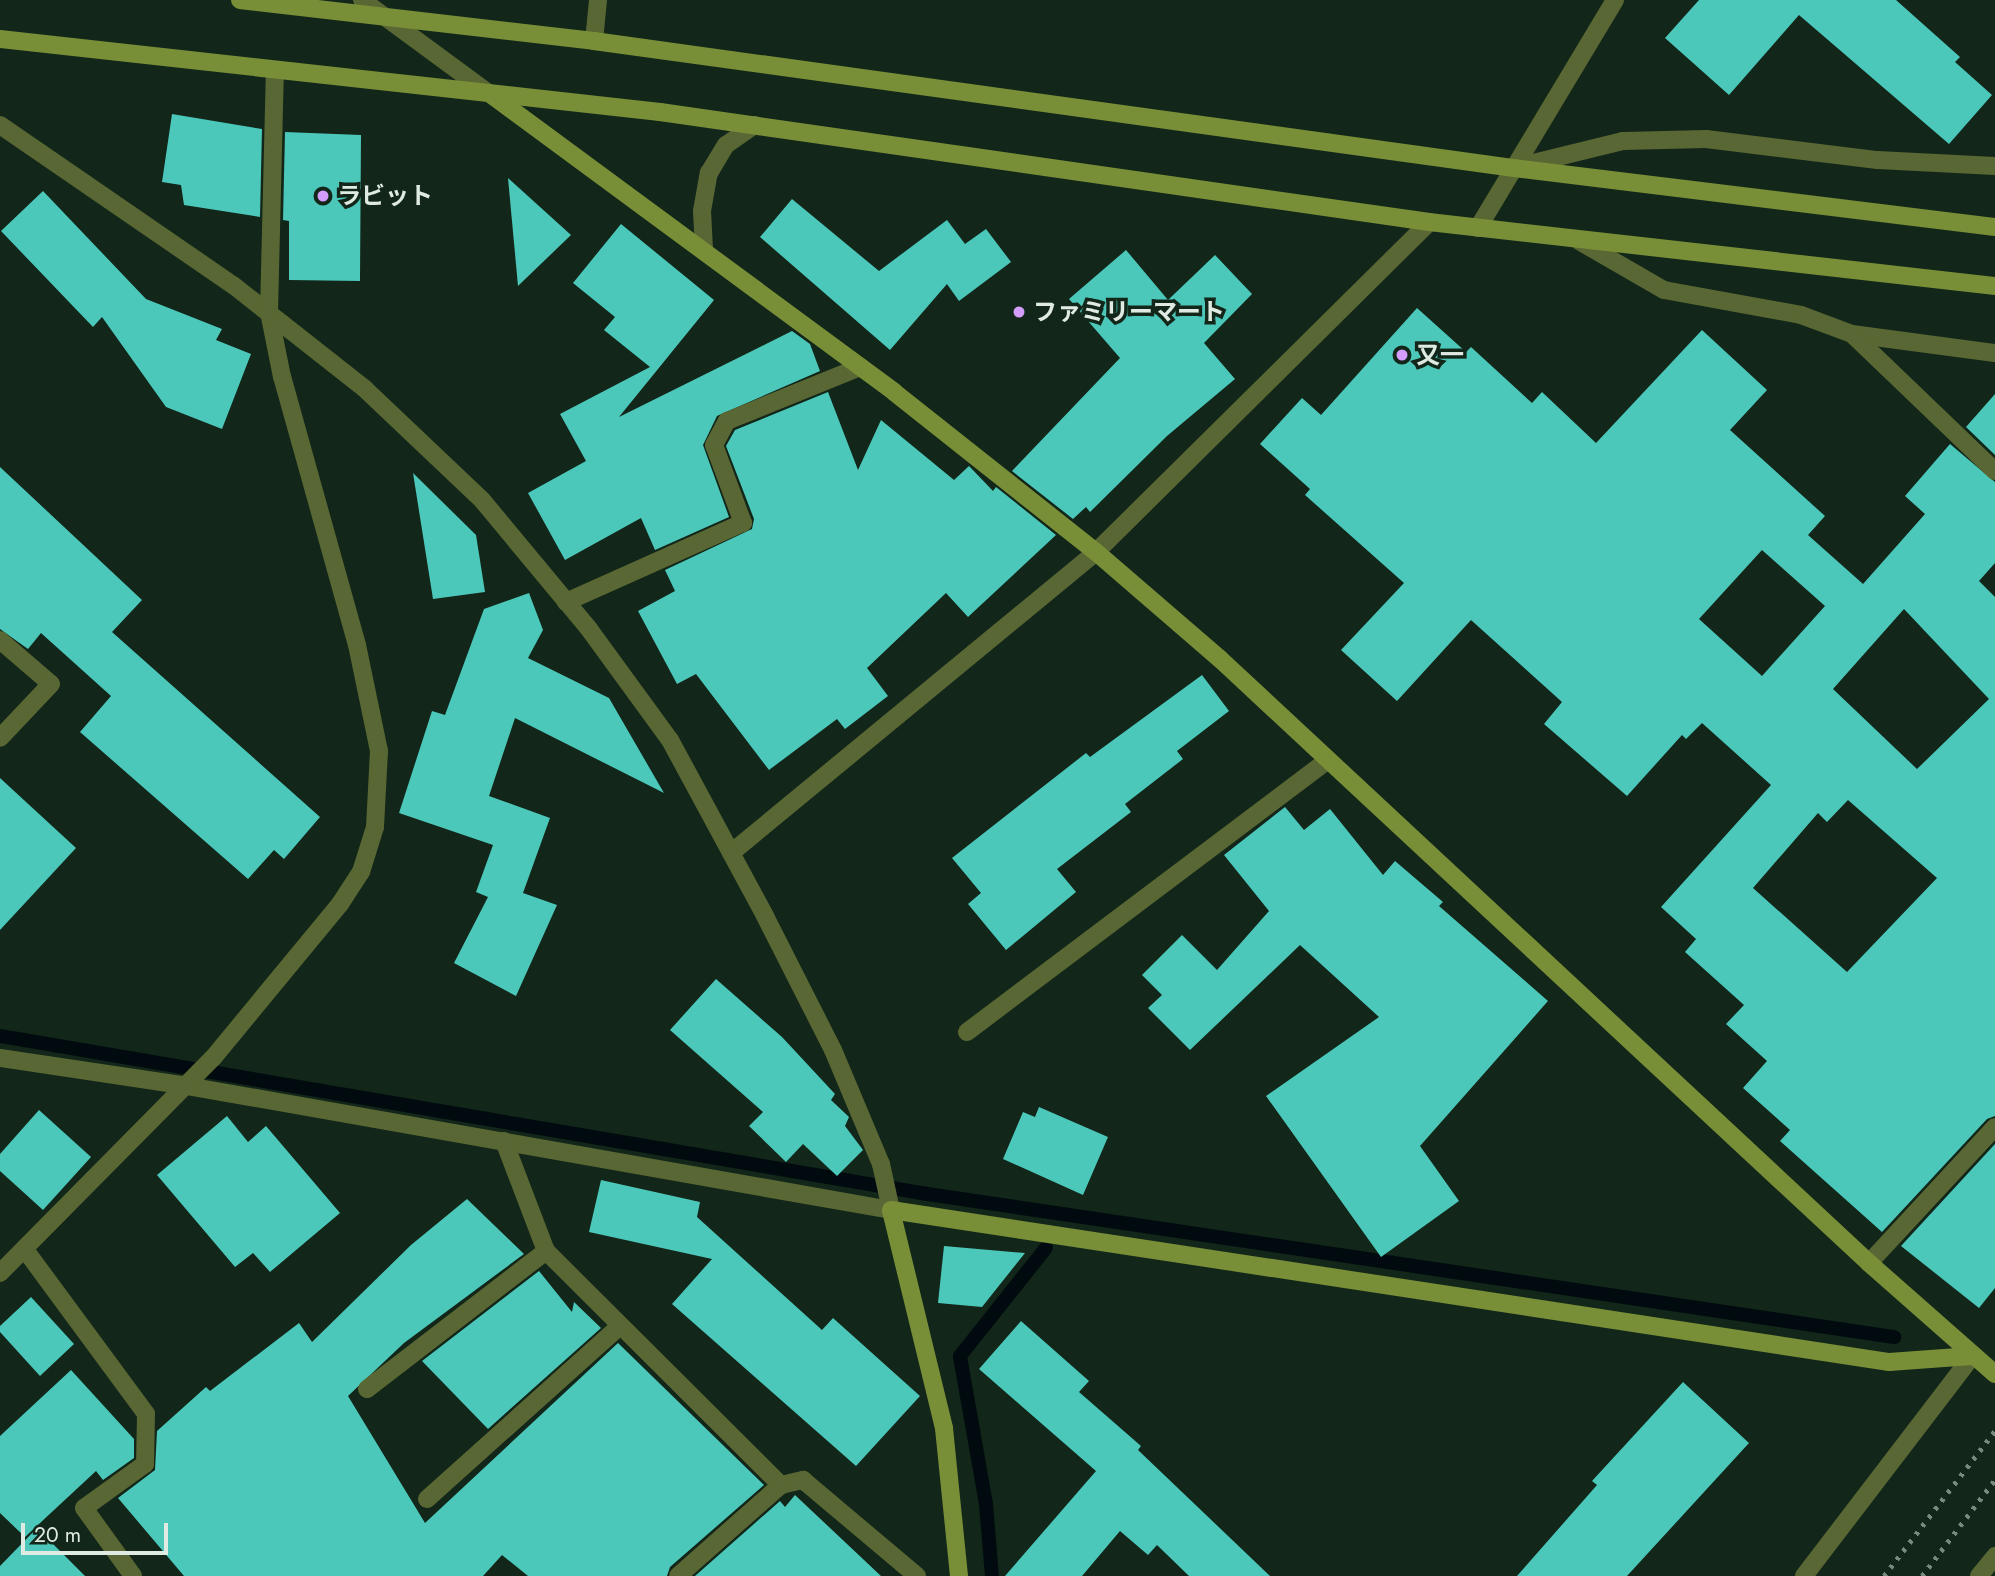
<!DOCTYPE html>
<html>
<head>
<meta charset="utf-8">
<style>
  body { margin:0 }
  #map { position:relative; width:1995px; height:1576px; overflow:hidden; background:#122619; font-family:Jost,"Noto Sans JP",sans-serif }
  div>[style] { position:absolute }
  .stream>* { height:14px; margin:-7px; padding:0 7px; transform-origin:7px; border-radius:7px; background:#010b0f }
  .building>* { inset:0; background:#4cc8bb }
  .street>* { height:18px; margin:-9px; padding:0 9px; transform-origin:9px; border-radius:9px; background:#586733 }
  .secondary>* { height:18px; margin:-9px; padding:0 9px; transform-origin:9px; border-radius:9px; background:#788e37 }
  .rail>* { height:5px; margin-top:-2.5px; transform-origin:0; background:repeating-linear-gradient(90deg,#79897e 0 3.5px,transparent 0 10.5px) }
  .dots>* { width:19px; height:19px; translate:-50% -50%; box-sizing:border-box; border:4px solid #122619; border-radius:50% }
  span { translate:-50% -50%; white-space:nowrap; text-align:center; line-height:1.15; -webkit-text-stroke:7px #122619; paint-order:stroke }
  .poi-label { font-size:24px; color:#dfebe2; font-weight:700 }
  .left { translate:0 -50%; text-align:left }
  .scale { position:absolute; left:21px; top:1523px; width:147px; height:32px; box-sizing:border-box; border:4px solid #dfebe2; border-top:0; padding-left:9px; font-size:21px; line-height:24px; white-space:nowrap; color:#dfebe2; -webkit-text-stroke:5px #122619; paint-order:stroke }
</style>
</head>
<body>
<div id="map">
  <div class="stream">
    <div style="left:0;top:1036px;width:934px;rotate:9.67deg"></div>
    <div style="left:921px;top:1193px;width:984px;rotate:8.42deg"></div>
    <div style="left:992px;top:1576px;width:72px;rotate:-94.8deg"></div>
    <div style="left:986px;top:1504px;width:150px;rotate:-100deg"></div>
    <div style="left:960px;top:1356px;width:138px;rotate:-51.5deg"></div>
  </div>
  <div class="building">
    <div style="clip-path:polygon(1699px 0,1896px 0,1960px 57px,1955px 62px,1992px 95px,1949px 144px,1799px 15px,1729px 95px,1665px 38px)"></div>
    <div style="clip-path:polygon(172px 114px,262px 129px,260px 217px,184px 205px,181px 185px,162px 182px)"></div>
    <div style="clip-path:polygon(285px 132px,361px 135px,360px 281px,289px 280px,289px 221px,283px 220px)"></div>
    <div style="clip-path:polygon(508px 178px,571px 235px,518px 286px)"></div>
    <div style="clip-path:polygon(43px 191px,146px 299px,222px 329px,216px 340px,251px 354px,222px 429px,166px 407px,102px 317px,93px 327px,1px 231px)"></div>
    <div style="clip-path:polygon(792px 199px,879px 271px,947px 220px,965px 244px,986px 229px,1011px 262px,959px 301px,947px 284px,890px 350px,760px 237px)"></div>
    <div style="clip-path:polygon(621px 224px,714px 300px,619px 417px,792px 331px,810px 344px,820px 371px,717px 416px,703px 445px,729px 517px,655px 550px,641px 518px,565px 560px,528px 493px,586px 461px,560px 414px,650px 367px,604px 330px,615px 317px,573px 283px)"></div>
    <div style="clip-path:polygon(1126px 250px,1168px 300px,1215px 255px,1252px 294px,1204px 343px,1235px 379px,1167px 436px,1090px 512px,1086px 507px,1073px 519px,1012px 471px,1120px 358px,1069px 299px)"></div>
    <div style="clip-path:polygon(evenodd,1417px 308px,1466px 352px,1471px 347px,1532px 403px,1542px 392px,1596px 443px,1702px 330px,1767px 390px,1730px 430px,1825px 516px,1808px 535px,1863px 584px,1925px 514px,1905px 496px,1950px 444px,1995px 482px,1995px 563px,1979px 581px,1995px 597px,1995px 1116px,1987px 1119px,1882px 1232px,1780px 1141px,1790px 1130px,1743px 1088px,1767px 1061px,1726px 1024px,1744px 1005px,1685px 952px,1696px 939px,1661px 907px,1771px 785px,1702px 723px,1686px 739px,1682px 735px,1627px 796px,1544px 724px,1562px 702px,1471px 620px,1397px 701px,1341px 650px,1404px 583px,1305px 495px,1310px 489px,1260px 444px,1302px 398px,1321px 415px,1417px 308px,1762px 550px,1825px 606px,1762px 676px,1699px 619px,1762px 550px,1417px 308px,1904px 609px,1989px 699px,1917px 769px,1833px 689px,1904px 609px,1417px 308px,1848px 800px,1937px 878px,1847px 972px,1753px 888px,1818px 813px,1827px 822px,1848px 800px)"></div>
    <div style="clip-path:polygon(828px 392px,858px 470px,881px 420px,954px 480px,969px 466px,993px 491px,996px 487px,1056px 535px,968px 617px,946px 593px,867px 668px,888px 696px,845px 729px,837px 719px,769px 770px,696px 674px,677px 684px,638px 611px,675px 591px,665px 570px,752px 529px,754px 519px,726px 446px,735px 430px)"></div>
    <div style="clip-path:polygon(1995px 394px,1995px 455px,1966px 427px)"></div>
    <div style="clip-path:polygon(0 467px,142px 600px,112px 632px,320px 817px,284px 859px,274px 850px,248px 879px,80px 732px,111px 696px,41px 633px,28px 649px,0 629px)"></div>
    <div style="clip-path:polygon(413px 473px,476px 535px,485px 592px,433px 599px)"></div>
    <div style="clip-path:polygon(529px 593px,543px 630px,528px 658px,609px 698px,664px 793px,515px 718px,489px 796px,550px 818px,523px 893px,557px 905px,516px 996px,454px 963px,488px 897px,476px 892px,493px 845px,399px 813px,432px 711px,445px 715px,484px 609px)"></div>
    <div style="clip-path:polygon(1202px 675px,1229px 711px,1177px 751px,1183px 759px,1125px 804px,1131px 812px,1057px 869px,1076px 892px,1006px 950px,968px 904px,981px 893px,952px 858px,1086px 753px,1090px 757px)"></div>
    <div style="clip-path:polygon(0 778px,76px 848px,0 930px)"></div>
    <div style="clip-path:polygon(1285px 807px,1304px 830px,1330px 809px,1383px 875px,1395px 861px,1443px 902px,1439px 906px,1548px 1001px,1420px 1146px,1459px 1201px,1381px 1257px,1266px 1096px,1379px 1017px,1300px 945px,1190px 1050px,1148px 1008px,1162px 995px,1142px 975px,1182px 935px,1217px 970px,1269px 911px,1224px 855px)"></div>
    <div style="clip-path:polygon(716px 979px,782px 1037px,835px 1094px,831px 1100px,849px 1117px,845px 1126px,863px 1150px,837px 1176px,803px 1144px,786px 1162px,749px 1126px,763px 1112px,670px 1030px)"></div>
    <div style="clip-path:polygon(1039px 1107px,1108px 1137px,1083px 1195px,1003px 1159px,1023px 1112px,1035px 1117px)"></div>
    <div style="clip-path:polygon(39px 1110px,91px 1157px,43px 1210px,0 1171px,0 1154px)"></div>
    <div style="clip-path:polygon(227px 1116px,248px 1142px,266px 1126px,340px 1213px,270px 1272px,253px 1253px,235px 1267px,157px 1175px)"></div>
    <div style="clip-path:polygon(1995px 1144px,1995px 1288px,1979px 1308px,1901px 1246px)"></div>
    <div style="clip-path:polygon(601px 1180px,700px 1202px,697px 1217px,822px 1330px,833px 1318px,920px 1396px,856px 1466px,672px 1304px,712px 1259px,589px 1232px)"></div>
    <div style="clip-path:polygon(467px 1199px,524px 1254px,404px 1343px,348px 1396px,425px 1523px,618px 1343px,764px 1485px,670px 1567px,667px 1576px,528px 1576px,502px 1555px,483px 1576px,184px 1576px,118px 1498px,155px 1470px,157px 1431px,206px 1387px,210px 1391px,299px 1323px,312px 1342px,411px 1245px)"></div>
    <div style="clip-path:polygon(944px 1246px,1025px 1253px,982px 1307px,938px 1303px)"></div>
    <div style="clip-path:polygon(539px 1271px,572px 1312px,574px 1302px,601px 1328px,488px 1429px,422px 1361px)"></div>
    <div style="clip-path:polygon(31px 1297px,74px 1344px,40px 1376px,0 1332px,0 1326px)"></div>
    <div style="clip-path:polygon(1021px 1321px,1089px 1381px,1079px 1392px,1141px 1446px,1138px 1450px,1270px 1576px,1189px 1576px,1157px 1545px,1148px 1555px,1120px 1531px,1082px 1576px,1005px 1576px,1096px 1471px,979px 1369px)"></div>
    <div style="clip-path:polygon(71px 1370px,134px 1439px,134px 1458px,103px 1480px,96px 1471px,25px 1537px,0 1513px,0 1436px)"></div>
    <div style="clip-path:polygon(1683px 1382px,1749px 1443px,1627px 1576px,1517px 1576px,1597px 1485px,1592px 1481px)"></div>
    <div style="clip-path:polygon(795px 1495px,881px 1576px,695px 1576px,780px 1501px,785px 1507px)"></div>
    <div style="clip-path:polygon(37px 1528px,85px 1576px,0 1576px,0 1566px)"></div>
  </div>
  <div class="street">
    <div style="left:362px;top:0;width:159px;rotate:36.3deg"></div>
    <div style="left:594px;top:41px;width:41px;rotate:-84.4deg"></div>
    <div style="left:0;top:125px;width:283px;rotate:34.5deg"></div>
    <div style="left:233px;top:285px;width:168px;rotate:38.2deg"></div>
    <div style="left:365px;top:389px;width:161px;rotate:43.5deg"></div>
    <div style="left:482px;top:500px;width:168px;rotate:50.3deg"></div>
    <div style="left:589px;top:629px;width:137px;rotate:53.9deg"></div>
    <div style="left:670px;top:740px;width:200px;rotate:61.6deg"></div>
    <div style="left:765px;top:916px;width:150px;rotate:63.1deg"></div>
    <div style="left:833px;top:1050px;width:124px;rotate:67.2deg"></div>
    <div style="left:881px;top:1164px;width:47px;rotate:77.7deg"></div>
    <div style="left:891px;top:1210px;width:714px;rotate:-170deg"></div>
    <div style="left:188px;top:1086px;width:190px;rotate:-171.5deg"></div>
    <div style="left:1517px;top:167px;width:109px;rotate:-13.8deg"></div>
    <div style="left:1623px;top:141px;width:83px;rotate:-1.4deg"></div>
    <div style="left:1706px;top:139px;width:173px;rotate:7deg"></div>
    <div style="left:1878px;top:160px;width:117px;rotate:2.9deg"></div>
    <div style="left:1478px;top:228px;width:266px;rotate:-59deg"></div>
    <div style="left:1579px;top:241px;width:98px;rotate:30deg"></div>
    <div style="left:1664px;top:290px;width:139px;rotate:10.3deg"></div>
    <div style="left:1801px;top:315px;width:54px;rotate:20.4deg"></div>
    <div style="left:1852px;top:334px;width:144px;rotate:7.6deg"></div>
    <div style="left:704px;top:249px;width:38px;rotate:-93deg"></div>
    <div style="left:702px;top:211px;width:39px;rotate:-80deg"></div>
    <div style="left:709px;top:173px;width:33px;rotate:-59deg"></div>
    <div style="left:726px;top:145px;width:35px;rotate:-35deg"></div>
    <div style="left:1852px;top:334px;width:198px;rotate:43.8deg"></div>
    <div style="left:566px;top:602px;width:194px;rotate:-24.1deg"></div>
    <div style="left:743px;top:523px;width:83px;rotate:-110.4deg"></div>
    <div style="left:714px;top:445px;width:27px;rotate:-62deg"></div>
    <div style="left:727px;top:421px;width:144px;rotate:-22.1deg"></div>
    <div style="left:0;top:640px;width:67px;rotate:40.8deg"></div>
    <div style="left:51px;top:684px;width:74px;rotate:133.4deg"></div>
    <div style="left:731px;top:853px;width:473px;rotate:-39.5deg"></div>
    <div style="left:1096px;top:552px;width:469px;rotate:-44.7deg"></div>
    <div style="left:967px;top:1032px;width:452px;rotate:-37deg"></div>
    <div style="left:504px;top:1141px;width:118px;rotate:69.1deg"></div>
    <div style="left:546px;top:1251px;width:332px;rotate:44.9deg"></div>
    <div style="left:781px;top:1485px;width:23px;rotate:-13deg"></div>
    <div style="left:803px;top:1480px;width:149px;rotate:40.1deg"></div>
    <div style="left:26px;top:1251px;width:202px;rotate:53.6deg"></div>
    <div style="left:146px;top:1414px;width:50px;rotate:91.1deg"></div>
    <div style="left:145px;top:1464px;width:75px;rotate:144.2deg"></div>
    <div style="left:84px;top:1508px;width:84px;rotate:54.2deg"></div>
    <div style="left:1869px;top:1263px;width:185px;rotate:-47.2deg"></div>
    <div style="left:0;top:1273px;width:303px;rotate:-45.3deg"></div>
    <div style="left:213px;top:1058px;width:200px;rotate:-50.5deg"></div>
    <div style="left:340px;top:904px;width:38px;rotate:-57deg"></div>
    <div style="left:361px;top:872px;width:47px;rotate:-72.7deg"></div>
    <div style="left:375px;top:827px;width:76px;rotate:-87deg"></div>
    <div style="left:379px;top:751px;width:108px;rotate:-101.7deg"></div>
    <div style="left:357px;top:645px;width:278px;rotate:-105.6deg"></div>
    <div style="left:282px;top:377px;width:66px;rotate:-101.3deg"></div>
    <div style="left:269px;top:312px;width:240px;rotate:-88.6deg"></div>
    <div style="left:367px;top:1389px;width:226px;rotate:-37.6deg"></div>
    <div style="left:427px;top:1499px;width:258px;rotate:-41.9deg"></div>
    <div style="left:678px;top:1576px;width:137px;rotate:-41.5deg"></div>
    <div style="left:1804px;top:1576px;width:277px;rotate:-52.6deg"></div>
    <div style="left:1979px;top:1576px;width:26px;rotate:-51deg"></div>
  </div>
  <div class="secondary">
    <div style="left:240px;top:0;width:356px;rotate:6.6deg"></div>
    <div style="left:594px;top:41px;width:929px;rotate:7.86deg"></div>
    <div style="left:1514px;top:168px;width:485px;rotate:7deg"></div>
    <div style="left:0;top:39px;width:664px;rotate:6.31deg"></div>
    <div style="left:660px;top:112px;width:777px;rotate:8.14deg"></div>
    <div style="left:1429px;top:222px;width:570px;rotate:6.45deg"></div>
    <div style="left:493px;top:96px;width:498px;rotate:36.4deg"></div>
    <div style="left:894px;top:392px;width:258px;rotate:38.4deg"></div>
    <div style="left:1096px;top:552px;width:164px;rotate:40.8deg"></div>
    <div style="left:1220px;top:659px;width:887px;rotate:42.94deg"></div>
    <div style="left:1869px;top:1263px;width:168px;rotate:41.4deg"></div>
    <div style="left:959px;top:1576px;width:149px;rotate:-95.8deg"></div>
    <div style="left:944px;top:1428px;width:224px;rotate:-103.7deg"></div>
    <div style="left:891px;top:1210px;width:1010px;rotate:8.66deg"></div>
    <div style="left:1889px;top:1362px;width:83px;rotate:-4.1deg"></div>
  </div>
  <div class="rail">
    <div style="left:1884px;top:1576px;width:183px;rotate:-52.6deg"></div>
    <div style="left:1922px;top:1576px;width:121px;rotate:-52.8deg"></div>
  </div>
  <div class="dots">
    <div style="left:323px;top:196px;background:#d49cfb"></div>
    <div style="left:1019px;top:312px;background:#d49cfb"></div>
    <div style="left:1402px;top:355px;background:#d49cfb"></div>
  </div>
  <div class="poi-label">
    <span class="left" style="left:337px;top:196px">ラビット</span>
    <span class="left" style="left:1033px;top:312px">ファミリーマート</span>
    <span class="left" style="left:1416px;top:355px">又一</span>
  </div>
  <div class="scale">20 m</div>
</div>
</body>
</html>
